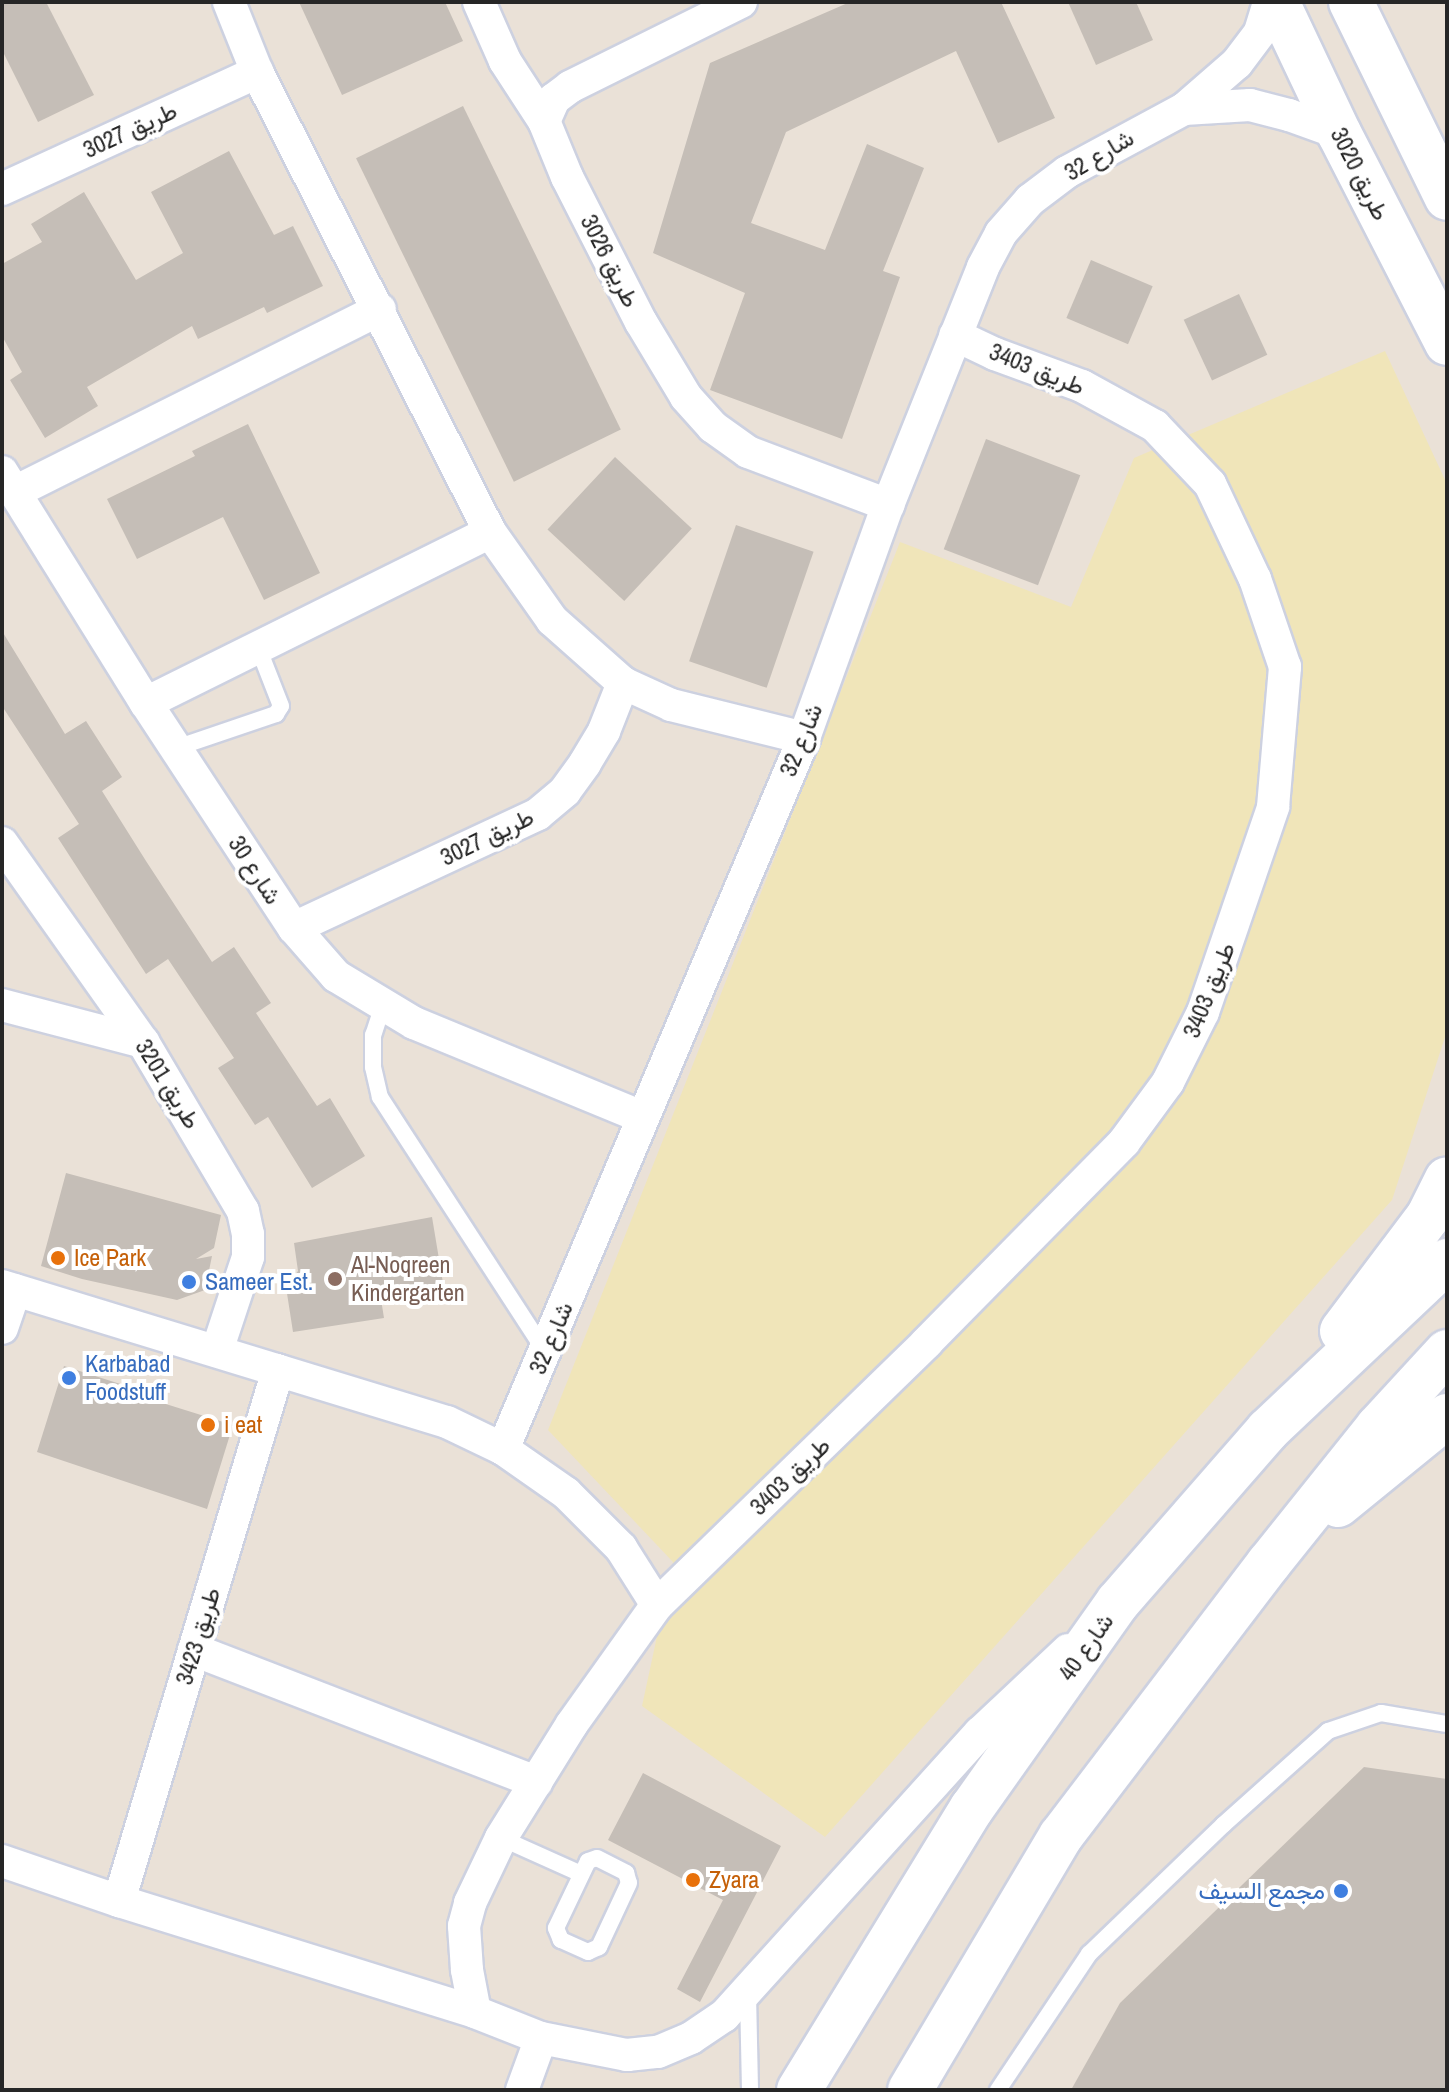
<!DOCTYPE html>
<html>
<head>
<meta charset="utf-8">
<style>
  body { margin:0 }
  #map { position:relative; width:1449px; height:2092px; overflow:hidden; background:#eae1d7; font-family:"Archivo Narrow",Vazirmatn,sans-serif }
  div>[style] { position:absolute }
  .sand>* { inset:0; background:#f0e5b9 }
  .building>* { inset:0; background:#c5beb7; transform-origin:0 0 }
  .roads { filter:drop-shadow(2px 0 #cdd1e0) drop-shadow(-2px 0 #cdd1e0) drop-shadow(0 2px #cdd1e0) drop-shadow(0 -2px #cdd1e0) }
  .lane>* { height:16px; margin:-8px; padding:0 8px; transform-origin:8px; border-radius:8px; background:#fff }
  .street>* { height:32px; margin:-16px; padding:0 16px; transform-origin:16px; border-radius:16px; background:#fff }
  .secondary>* { height:44px; margin:-22px; padding:0 22px; transform-origin:22px; border-radius:22px; background:#fff }
  .dots>* { width:22px; height:22px; translate:-50% -50%; box-sizing:border-box; border:4px solid #fff; border-radius:50% }
  span { translate:-50% -50%; white-space:nowrap; text-align:center; line-height:1.15; -webkit-text-stroke:8px #fff; paint-order:stroke }
  .street-label { font-size:24px; color:#262626 }
  .food-label { font-size:24px; color:#c56008 }
  .left { translate:0 -50%; text-align:left }
  .education-label { font-size:24px; color:#785e54 }
  .shop-label { font-size:24px; color:#366cbe }
  .right { translate:-100% -50%; text-align:right }
  .frame { position:absolute; inset:0; border:4px solid #262626; pointer-events:none }
</style>
</head>
<body>
<div id="map">
  <div class="sand">
    <div style="clip-path:polygon(1385px 351px,1447px 484px,1447px 1031px,1392px 1200px,825px 1837px,642px 1706px,673px 1562px,548px 1430px,900px 542px,1071px 607px,1134px 458px)"></div>
  </div>
  <div class="building">
    <div style="clip-path:polygon(2px 2px,46px 2px,94px 95px,38px 122px,2px 50px)"></div>
    <div style="clip-path:polygon(299px 2px,445px 2px,463px 41px,342px 95px)"></div>
    <div style="clip-path:polygon(850px 2px,1001px 2px,1055px 118px,998px 143px,956px 51px,786px 132px,751px 223px,825px 250px,867px 144px,924px 168px,883px 271px,900px 277px,842px 439px,710px 390px,745px 293px,653px 253px,710px 63px)"></div>
    <div style="clip-path:polygon(1068px 2px,1136px 2px,1153px 40px,1096px 65px)"></div>
    <div style="left:463px;top:106px;width:360px;height:119px;rotate:64deg"></div>
    <div style="clip-path:polygon(229px 151px,274px 235px,293px 226px,323px 286px,267px 313px,264px 307px,198px 339px,192px 326px,87px 387px,98px 406px,45px 438px,10px 380px,22px 372px,2px 336px,2px 264px,42px 242px,31px 224px,84px 192px,136px 280px,183px 253px,151px 192px)"></div>
    <div style="left:1091px;top:260px;width:67px;height:63px;rotate:23deg"></div>
    <div style="left:1239px;top:294px;width:67px;height:61px;rotate:65deg"></div>
    <div style="clip-path:polygon(248px 424px,320px 573px,264px 600px,223px 517px,137px 559px,107px 499px,195px 456px,192px 451px)"></div>
    <div style="left:986px;top:439px;width:101px;height:118px;rotate:21deg"></div>
    <div style="left:615px;top:457px;width:105px;height:99px;rotate:43deg"></div>
    <div style="left:736px;top:525px;width:82px;height:144px;rotate:19deg"></div>
    <div style="clip-path:polygon(2px 631px,65px 734px,86px 721px,122px 777px,102px 791px,146px 861px,212px 962px,234px 947px,271px 1003px,256px 1013px,317px 1106px,330px 1098px,365px 1156px,312px 1188px,268px 1117px,255px 1125px,218px 1068px,234px 1058px,168px 959px,146px 974px,58px 838px,79px 824px,2px 706px)"></div>
    <div style="clip-path:polygon(66px 1173px,221px 1215px,214px 1248px,196px 1259px,212px 1256px,205px 1290px,177px 1300px,82px 1279px,41px 1266px)"></div>
    <div style="clip-path:polygon(432px 1217px,443px 1283px,380px 1293px,384px 1318px,293px 1332px,286px 1287px,298px 1271px,294px 1243px)"></div>
    <div style="clip-path:polygon(64px 1366px,139px 1390px,137px 1395px,233px 1425px,207px 1509px,37px 1452px)"></div>
    <div style="clip-path:polygon(1364px 1767px,1447px 1779px,1447px 2090px,1071px 2090px,1120px 2003px)"></div>
    <div style="clip-path:polygon(643px 1773px,781px 1846px,700px 2002px,677px 1989px,723px 1900px,608px 1840px)"></div>
  </div>
  <div class="roads">
    <div class="lane">
      <div style="left:176px;top:748px;width:106px;rotate:-18.8deg"></div>
      <div style="left:276px;top:714px;width:9px;rotate:-58deg"></div>
      <div style="left:281px;top:706px;width:63px;rotate:-111.3deg"></div>
      <div style="left:383px;top:1005px;width:32px;rotate:108deg"></div>
      <div style="left:373px;top:1035px;width:32px;rotate:90deg"></div>
      <div style="left:373px;top:1067px;width:31px;rotate:77deg"></div>
      <div style="left:380px;top:1097px;width:303px;rotate:57deg"></div>
      <div style="left:501px;top:1838px;width:88px;rotate:24.2deg"></div>
      <div style="left:597px;top:1858px;width:33px;rotate:27deg"></div>
      <div style="left:626px;top:1873px;width:10px;rotate:73deg"></div>
      <div style="left:629px;top:1883px;width:71px;rotate:115.1deg"></div>
      <div style="left:599px;top:1947px;width:12px;rotate:156deg"></div>
      <div style="left:588px;top:1952px;width:30px;rotate:-156deg"></div>
      <div style="left:561px;top:1940px;width:13px;rotate:-113deg"></div>
      <div style="left:556px;top:1928px;width:74px;rotate:-64.5deg"></div>
      <div style="left:588px;top:1861px;width:9px;rotate:-18deg"></div>
      <div style="left:748px;top:1994px;width:96px;rotate:88.8deg"></div>
      <div style="left:998px;top:2090px;width:164px;rotate:-56.2deg"></div>
      <div style="left:1089px;top:1954px;width:186px;rotate:-43.9deg"></div>
      <div style="left:1223px;top:1825px;width:141px;rotate:-41.8deg"></div>
      <div style="left:1328px;top:1731px;width:56px;rotate:-18.8deg"></div>
      <div style="left:1381px;top:1713px;width:67px;rotate:9.5deg"></div>
    </div>
    <div class="street">
      <div style="left:229px;top:2px;width:75px;rotate:68.2deg"></div>
      <div style="left:257px;top:72px;width:516px;rotate:63.14deg"></div>
      <div style="left:490px;top:532px;width:108px;rotate:54.8deg"></div>
      <div style="left:552px;top:620px;width:95px;rotate:41.6deg"></div>
      <div style="left:623px;top:683px;width:53px;rotate:24.6deg"></div>
      <div style="left:671px;top:705px;width:137px;rotate:13.9deg"></div>
      <div style="left:479px;top:2px;width:64px;rotate:66.2deg"></div>
      <div style="left:505px;top:61px;width:72px;rotate:57deg"></div>
      <div style="left:741px;top:2px;width:191px;rotate:153.6deg"></div>
      <div style="left:570px;top:87px;width:20px;rotate:143deg"></div>
      <div style="left:554px;top:99px;width:24px;rotate:114deg"></div>
      <div style="left:544px;top:121px;width:61px;rotate:67.7deg"></div>
      <div style="left:567px;top:177px;width:163px;rotate:63deg"></div>
      <div style="left:641px;top:322px;width:87px;rotate:59deg"></div>
      <div style="left:686px;top:397px;width:40px;rotate:48deg"></div>
      <div style="left:713px;top:427px;width:43px;rotate:35.5deg"></div>
      <div style="left:748px;top:452px;width:150px;rotate:20.7deg"></div>
      <div style="left:1184px;top:109px;width:66px;rotate:-3.5deg"></div>
      <div style="left:1250px;top:105px;width:40px;rotate:14.4deg"></div>
      <div style="left:1289px;top:115px;width:53px;rotate:19.8deg"></div>
      <div style="left:2px;top:189px;width:281px;rotate:-24.6deg"></div>
      <div style="left:2px;top:472px;width:272px;rotate:58.1deg"></div>
      <div style="left:146px;top:703px;width:269px;rotate:56.7deg"></div>
      <div style="left:294px;top:928px;width:64px;rotate:48.8deg"></div>
      <div style="left:336px;top:976px;width:91px;rotate:31.1deg"></div>
      <div style="left:414px;top:1023px;width:247px;rotate:22.4deg"></div>
      <div style="left:15px;top:492px;width:408px;rotate:-26.6deg"></div>
      <div style="left:146px;top:703px;width:384px;rotate:-26.4deg"></div>
      <div style="left:2px;top:843px;width:244px;rotate:54.7deg"></div>
      <div style="left:143px;top:1042px;width:196px;rotate:59.4deg"></div>
      <div style="left:243px;top:1211px;width:24px;rotate:78deg"></div>
      <div style="left:248px;top:1234px;width:23px;rotate:90deg"></div>
      <div style="left:248px;top:1257px;width:99px;rotate:108.3deg"></div>
      <div style="left:294px;top:928px;width:269px;rotate:-25deg"></div>
      <div style="left:538px;top:814px;width:35px;rotate:-40deg"></div>
      <div style="left:565px;top:791px;width:34px;rotate:-54deg"></div>
      <div style="left:585px;top:763px;width:37px;rotate:-59deg"></div>
      <div style="left:604px;top:731px;width:52px;rotate:-68.4deg"></div>
      <div style="left:2px;top:1005px;width:146px;rotate:14.7deg"></div>
      <div style="left:2px;top:1286px;width:465px;rotate:17deg"></div>
      <div style="left:447px;top:1422px;width:62px;rotate:25.7deg"></div>
      <div style="left:503px;top:1449px;width:77px;rotate:34.9deg"></div>
      <div style="left:566px;top:1493px;width:78px;rotate:45deg"></div>
      <div style="left:621px;top:1548px;width:67px;rotate:57.7deg"></div>
      <div style="left:2px;top:1328px;width:40px;rotate:-71.1deg"></div>
      <div style="left:503px;top:1449px;width:772px;rotate:-67.05deg"></div>
      <div style="left:804px;top:738px;width:248px;rotate:-70.2deg"></div>
      <div style="left:888px;top:505px;width:256px;rotate:-68.2deg"></div>
      <div style="left:983px;top:267px;width:38px;rotate:-62deg"></div>
      <div style="left:1001px;top:233px;width:44px;rotate:-48.7deg"></div>
      <div style="left:1030px;top:200px;width:46px;rotate:-37.1deg"></div>
      <div style="left:1067px;top:172px;width:133px;rotate:-28.3deg"></div>
      <div style="left:1184px;top:109px;width:70px;rotate:-41deg"></div>
      <div style="left:1237px;top:63px;width:39px;rotate:-53deg"></div>
      <div style="left:1260px;top:32px;width:31px;rotate:-73deg"></div>
      <div style="left:194px;top:1650px;width:367px;rotate:21.1deg"></div>
      <div style="left:2px;top:1861px;width:124px;rotate:18.9deg"></div>
      <div style="left:119px;top:1901px;width:373px;rotate:17.3deg"></div>
      <div style="left:475px;top:2012px;width:71px;rotate:21.5deg"></div>
      <div style="left:541px;top:2038px;width:88px;rotate:11.2deg"></div>
      <div style="left:627px;top:2055px;width:31px;rotate:-6deg"></div>
      <div style="left:658px;top:2052px;width:36px;rotate:-23deg"></div>
      <div style="left:691px;top:2038px;width:40px;rotate:-34deg"></div>
      <div style="left:724px;top:2016px;width:382px;rotate:-47.9deg"></div>
      <div style="left:980px;top:1733px;width:121px;rotate:-43.3deg"></div>
      <div style="left:119px;top:1901px;width:554px;rotate:-73.33deg"></div>
      <div style="left:475px;top:2012px;width:43px;rotate:-100.8deg"></div>
      <div style="left:467px;top:1970px;width:44px;rotate:-93.9deg"></div>
      <div style="left:464px;top:1926px;width:24px;rotate:-75deg"></div>
      <div style="left:470px;top:1903px;width:72px;rotate:-64.5deg"></div>
      <div style="left:501px;top:1838px;width:134px;rotate:-58.1deg"></div>
      <div style="left:572px;top:1724px;width:146px;rotate:-54.5deg"></div>
      <div style="left:657px;top:1605px;width:376px;rotate:-44.2deg"></div>
      <div style="left:926px;top:1343px;width:282px;rotate:-45.4deg"></div>
      <div style="left:1124px;top:1142px;width:74px;rotate:-53.7deg"></div>
      <div style="left:1168px;top:1082px;width:78px;rotate:-63.4deg"></div>
      <div style="left:1203px;top:1012px;width:217px;rotate:-71.1deg"></div>
      <div style="left:1273px;top:807px;width:141px;rotate:-85.1deg"></div>
      <div style="left:1285px;top:667px;width:93px;rotate:-108.8deg"></div>
      <div style="left:1255px;top:579px;width:105px;rotate:-115.3deg"></div>
      <div style="left:1210px;top:484px;width:80px;rotate:-133.5deg"></div>
      <div style="left:1155px;top:426px;width:83px;rotate:-151.3deg"></div>
      <div style="left:1082px;top:386px;width:93px;rotate:-159.8deg"></div>
      <div style="left:995px;top:354px;width:44px;rotate:-154.6deg"></div>
      <div style="left:522px;top:2090px;width:55px;rotate:-69.9deg"></div>
    </div>
    <div class="secondary">
      <div style="left:1277px;top:2px;width:145px;rotate:64.7deg"></div>
      <div style="left:1339px;top:133px;width:236px;rotate:62.8deg"></div>
      <div style="left:1351px;top:2px;width:218px;rotate:63.9deg"></div>
      <div style="left:1342px;top:1331px;width:143px;rotate:-53deg"></div>
      <div style="left:1428px;top:1217px;width:42px;rotate:-63.4deg"></div>
      <div style="left:1338px;top:1505px;width:141px;rotate:-39.2deg"></div>
      <div style="left:799px;top:2090px;width:331px;rotate:-58.5deg"></div>
      <div style="left:972px;top:1808px;width:252px;rotate:-54.7deg"></div>
      <div style="left:1118px;top:1602px;width:228px;rotate:-48.9deg"></div>
      <div style="left:1268px;top:1430px;width:246px;rotate:-43.4deg"></div>
      <div style="left:910px;top:2090px;width:295px;rotate:-59.3deg"></div>
      <div style="left:1061px;top:1836px;width:343px;rotate:-52.7deg"></div>
      <div style="left:1269px;top:1563px;width:174px;rotate:-51.3deg"></div>
      <div style="left:1378px;top:1427px;width:102px;rotate:-47.4deg"></div>
    </div>
  </div>
  <div class="dots">
    <div style="left:58px;top:1258px;background:#e8710a"></div>
    <div style="left:335px;top:1279px;background:#8d6e63"></div>
    <div style="left:189px;top:1282px;background:#3f7fe0"></div>
    <div style="left:69px;top:1378px;background:#3f7fe0"></div>
    <div style="left:208px;top:1425px;background:#e8710a"></div>
    <div style="left:693px;top:1880px;background:#e8710a"></div>
    <div style="left:1341px;top:1891px;background:#3f7fe0"></div>
  </div>
  <div class="street-label">
    <span style="left:130px;top:130px;rotate:-25deg">طريق 3027</span>
    <span style="left:1099px;top:155px;rotate:-31deg">شارع 32</span>
    <span style="left:1360px;top:174px;rotate:63deg">طريق 3020</span>
    <span style="left:610px;top:261px;rotate:63deg">طريق 3026</span>
    <span style="left:1037px;top:369px;rotate:22deg">طريق 3403</span>
    <span style="left:801px;top:740px;rotate:-68deg">شارع 32</span>
    <span style="left:487px;top:837px;rotate:-26deg">طريق 3027</span>
    <span style="left:255px;top:870px;rotate:57deg">شارع 30</span>
    <span style="left:1209px;top:990px;rotate:-68deg">طريق 3403</span>
    <span style="left:168px;top:1084px;rotate:58deg">طريق 3201</span>
    <span style="left:551px;top:1338px;rotate:-67deg">شارع 32</span>
    <span style="left:790px;top:1476px;rotate:-44deg">طريق 3403</span>
    <span style="left:198px;top:1636px;rotate:-73deg">طريق 3423</span>
    <span style="left:1086px;top:1647px;rotate:-55deg">شارع 40</span>
  </div>
  <div class="food-label">
    <span class="left" style="left:74px;top:1258px">Ice Park</span>
    <span class="left" style="left:224px;top:1425px">i eat</span>
    <span class="left" style="left:709px;top:1880px">Zyara</span>
  </div>
  <div class="education-label">
    <span class="left" style="left:351px;top:1279px">Al-Noqreen<br>Kindergarten</span>
  </div>
  <div class="shop-label">
    <span class="left" style="left:205px;top:1282px">Sameer Est.</span>
    <span class="left" style="left:85px;top:1378px">Karbabad<br>Foodstuff</span>
    <span class="right" style="left:1325px;top:1891px">مجمع السيف</span>
  </div>
  <div class="frame"></div>
</div>
</body>
</html>
